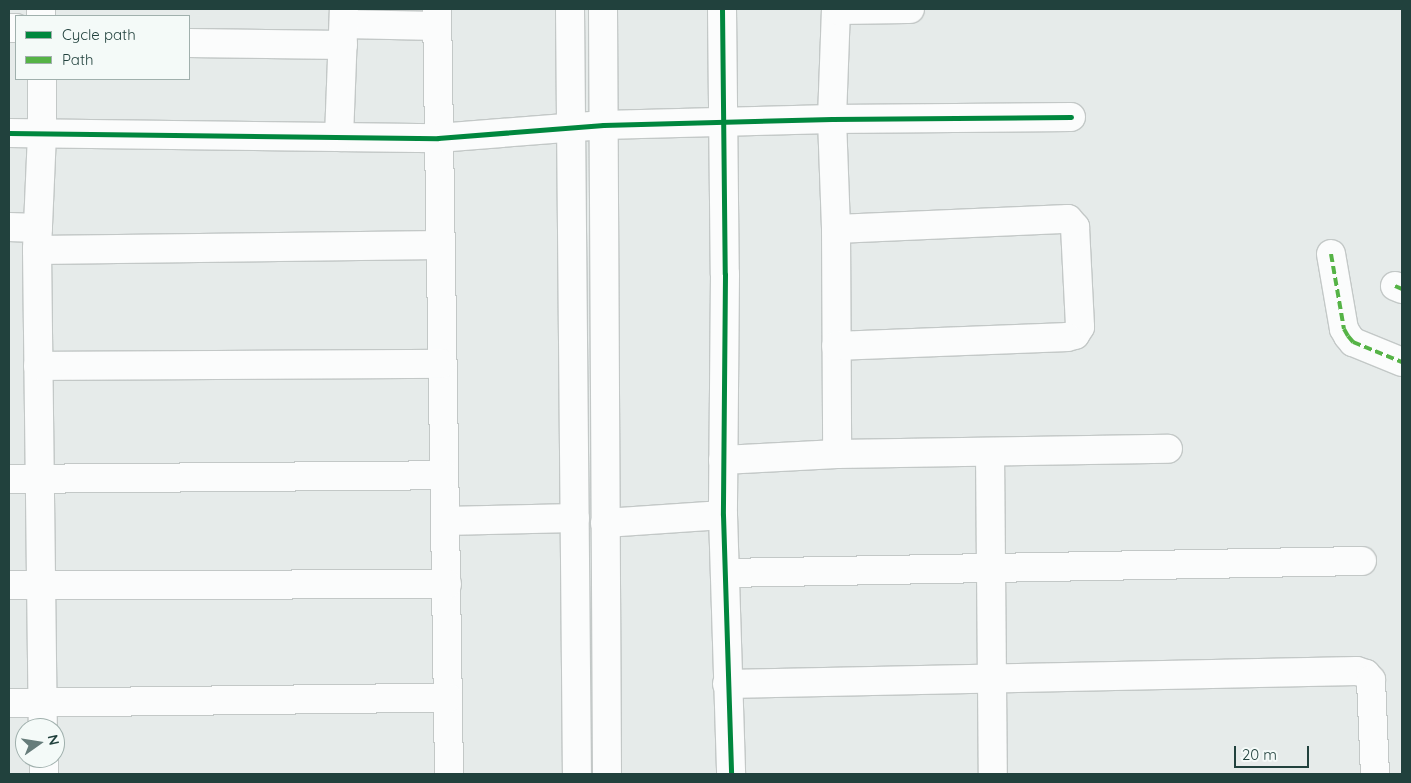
<!DOCTYPE html>
<html>
<head>
<meta charset="utf-8">
<style>
  body { margin:0 }
  #map { position:relative; width:1411px; height:783px; overflow:hidden; background:#e6ebea; font-family:Quicksand,sans-serif }
  div>[style] { position:absolute }
  .roads { filter:drop-shadow(1px 0 #c3c8c7) drop-shadow(-1px 0 #c3c8c7) drop-shadow(0 1px #c3c8c7) drop-shadow(0 -1px #c3c8c7) }
  .minor>* { height:28px; margin:-14px; padding:0 14px; transform-origin:14px; border-radius:14px; background:#fbfcfc }
  .quiet>* { height:4px; margin-top:-2px; transform-origin:0; background:repeating-linear-gradient(90deg,#55b346 0 8px,transparent 0 12px) }
  .cycleway>* { height:5px; margin:-2.5px; padding:0 2.5px; transform-origin:2.5px; border-radius:2.5px; background:#00873e }
  span { translate:-50% -50%; white-space:nowrap; text-align:center; line-height:1.15; -webkit-text-stroke:4px #f4faf8; paint-order:stroke }
  .frame { position:absolute; inset:0; border:10px solid #21413d; pointer-events:none }
  .legend { position:absolute; left:15px; top:15px; width:175px; height:65px; box-sizing:border-box; background:#f4faf8; border:1px solid #a0b0ad; margin:0; padding:6px 9px; list-style:none; font-size:15px; color:#21413d }
  .legend li { display:flex; align-items:center; gap:10px; height:25px }
  .legend b { width:25px; border:1px solid #a0b0ad }
  .north { position:absolute; left:15px; top:718px; width:50px; height:50px; box-sizing:border-box; background:#f4faf8; border:1px solid #a0b0ad; border-radius:50%; rotate:77deg; font-size:14px; font-weight:700; line-height:20px; text-align:center; color:#21413d }
  .north::after { content:''; display:block; margin:auto; width:18px; height:22px; background:#667c7a; clip-path:polygon(50% 0,100% 100%,50% 72%,0 100%) }
  .scale { position:absolute; left:1234px; top:746px; width:75px; height:22px; box-sizing:border-box; border:2px solid #21413d; border-top:0; padding-left:6px; font-size:15px; line-height:18px; white-space:nowrap; color:#21413d; -webkit-text-stroke:4px #f4faf8; paint-order:stroke }
</style>
</head>
<body>
<div id="map">
  <div class="roads">
    <div class="minor">
      <div style="left:41px;top:9px;width:7px;rotate:90deg"></div>
      <div style="left:437px;top:9px;width:765px;rotate:89.1deg"></div>
      <div style="left:570px;top:9px;width:765px;rotate:89.48deg"></div>
      <div style="left:603px;top:9px;width:765px;rotate:89.7deg"></div>
      <div style="left:722px;top:9px;width:265px;rotate:89.4deg"></div>
      <div style="left:725px;top:274px;width:241px;rotate:90.5deg"></div>
      <div style="left:723px;top:515px;width:259px;rotate:88.2deg"></div>
      <div style="left:836px;top:9px;width:110px;rotate:92.1deg"></div>
      <div style="left:832px;top:119px;width:110px;rotate:87.9deg"></div>
      <div style="left:836px;top:229px;width:225px;rotate:89.7deg"></div>
      <div style="left:836px;top:10px;width:74px;rotate:-0.8deg"></div>
      <div style="left:344px;top:24px;width:93px;rotate:1.2deg"></div>
      <div style="left:9px;top:28px;width:7px"></div>
      <div style="left:189px;top:43px;width:154px;rotate:0.7deg"></div>
      <div style="left:42px;top:79px;width:55px;rotate:90deg"></div>
      <div style="left:42px;top:134px;width:116px;rotate:92.5deg"></div>
      <div style="left:37px;top:250px;width:478px;rotate:89.3deg"></div>
      <div style="left:9px;top:133px;width:429px;rotate:0.7deg"></div>
      <div style="left:438px;top:138px;width:166px;rotate:-4.5deg"></div>
      <div style="left:603px;top:125px;width:229px;rotate:-1.5deg"></div>
      <div style="left:832px;top:119px;width:239px;rotate:-0.5deg"></div>
      <div style="left:339px;top:137px;width:128px;rotate:-87.8deg"></div>
      <div style="left:9px;top:227px;width:29px;rotate:2deg"></div>
      <div style="left:836px;top:229px;width:232px;rotate:-2.5deg"></div>
      <div style="left:1068px;top:219px;width:11px;rotate:49deg"></div>
      <div style="left:1075px;top:227px;width:100px;rotate:87.1deg"></div>
      <div style="left:1080px;top:327px;width:9px;rotate:122deg"></div>
      <div style="left:1075px;top:335px;width:8px;rotate:166deg"></div>
      <div style="left:1067px;top:337px;width:231px;rotate:177.8deg"></div>
      <div style="left:37px;top:250px;width:404px;rotate:-0.7deg"></div>
      <div style="left:1331px;top:254px;width:76px;rotate:80.2deg"></div>
      <div style="left:1344px;top:329px;width:8px;rotate:60deg"></div>
      <div style="left:1348px;top:336px;width:8px;rotate:50deg"></div>
      <div style="left:1353px;top:342px;width:53px;rotate:22.2deg"></div>
      <div style="left:1395px;top:286px;width:8px;rotate:23deg"></div>
      <div style="left:38px;top:366px;width:404px;rotate:-0.3deg"></div>
      <div style="left:990px;top:452px;width:322px;rotate:89.5deg"></div>
      <div style="left:723px;top:460px;width:114px;rotate:-3deg"></div>
      <div style="left:837px;top:454px;width:331px;rotate:-0.9deg"></div>
      <div style="left:9px;top:479px;width:435px;rotate:-0.5deg"></div>
      <div style="left:445px;top:521px;width:130px;rotate:-1.3deg"></div>
      <div style="left:605px;top:523px;width:118px;rotate:-3.9deg"></div>
      <div style="left:725px;top:573px;width:637px;rotate:-1.08deg"></div>
      <div style="left:9px;top:585px;width:438px;rotate:-0.1deg"></div>
      <div style="left:727px;top:684px;width:630px;rotate:-1.18deg"></div>
      <div style="left:1357px;top:671px;width:9px;rotate:18deg"></div>
      <div style="left:1366px;top:674px;width:8px;rotate:50deg"></div>
      <div style="left:1371px;top:680px;width:94px;rotate:87.6deg"></div>
      <div style="left:9px;top:703px;width:439px;rotate:-0.7deg"></div>
      <div style="left:44px;top:758px;width:16px;rotate:90deg"></div>
    </div>
  </div>
  <div class="quiet">
    <div style="left:1331px;top:254px;width:76px;rotate:80.2deg"></div>
    <div style="left:1344px;top:329px;width:8px;rotate:60deg"></div>
    <div style="left:1348px;top:336px;width:8px;rotate:50deg"></div>
    <div style="left:1353px;top:342px;width:53px;rotate:22.2deg"></div>
    <div style="left:1395px;top:286px;width:8px;rotate:23deg"></div>
  </div>
  <div class="cycleway">
    <div style="left:722px;top:9px;width:265px;rotate:89.4deg"></div>
    <div style="left:725px;top:274px;width:241px;rotate:90.5deg"></div>
    <div style="left:723px;top:515px;width:259px;rotate:88.2deg"></div>
    <div style="left:9px;top:133px;width:429px;rotate:0.7deg"></div>
    <div style="left:438px;top:138px;width:166px;rotate:-4.5deg"></div>
    <div style="left:603px;top:125px;width:229px;rotate:-1.5deg"></div>
    <div style="left:832px;top:119px;width:239px;rotate:-0.5deg"></div>
  </div>
  <div class="frame"></div>
  <ul class="legend">
  <li><b style="height:6px;background:#00873e"></b>Cycle path</li>
  <li><b style="height:6px;background:#55b346"></b>Path</li>
  </ul>
  <div class="north">N</div>
  <div class="scale">20 m</div>
</div>
</body>
</html>
